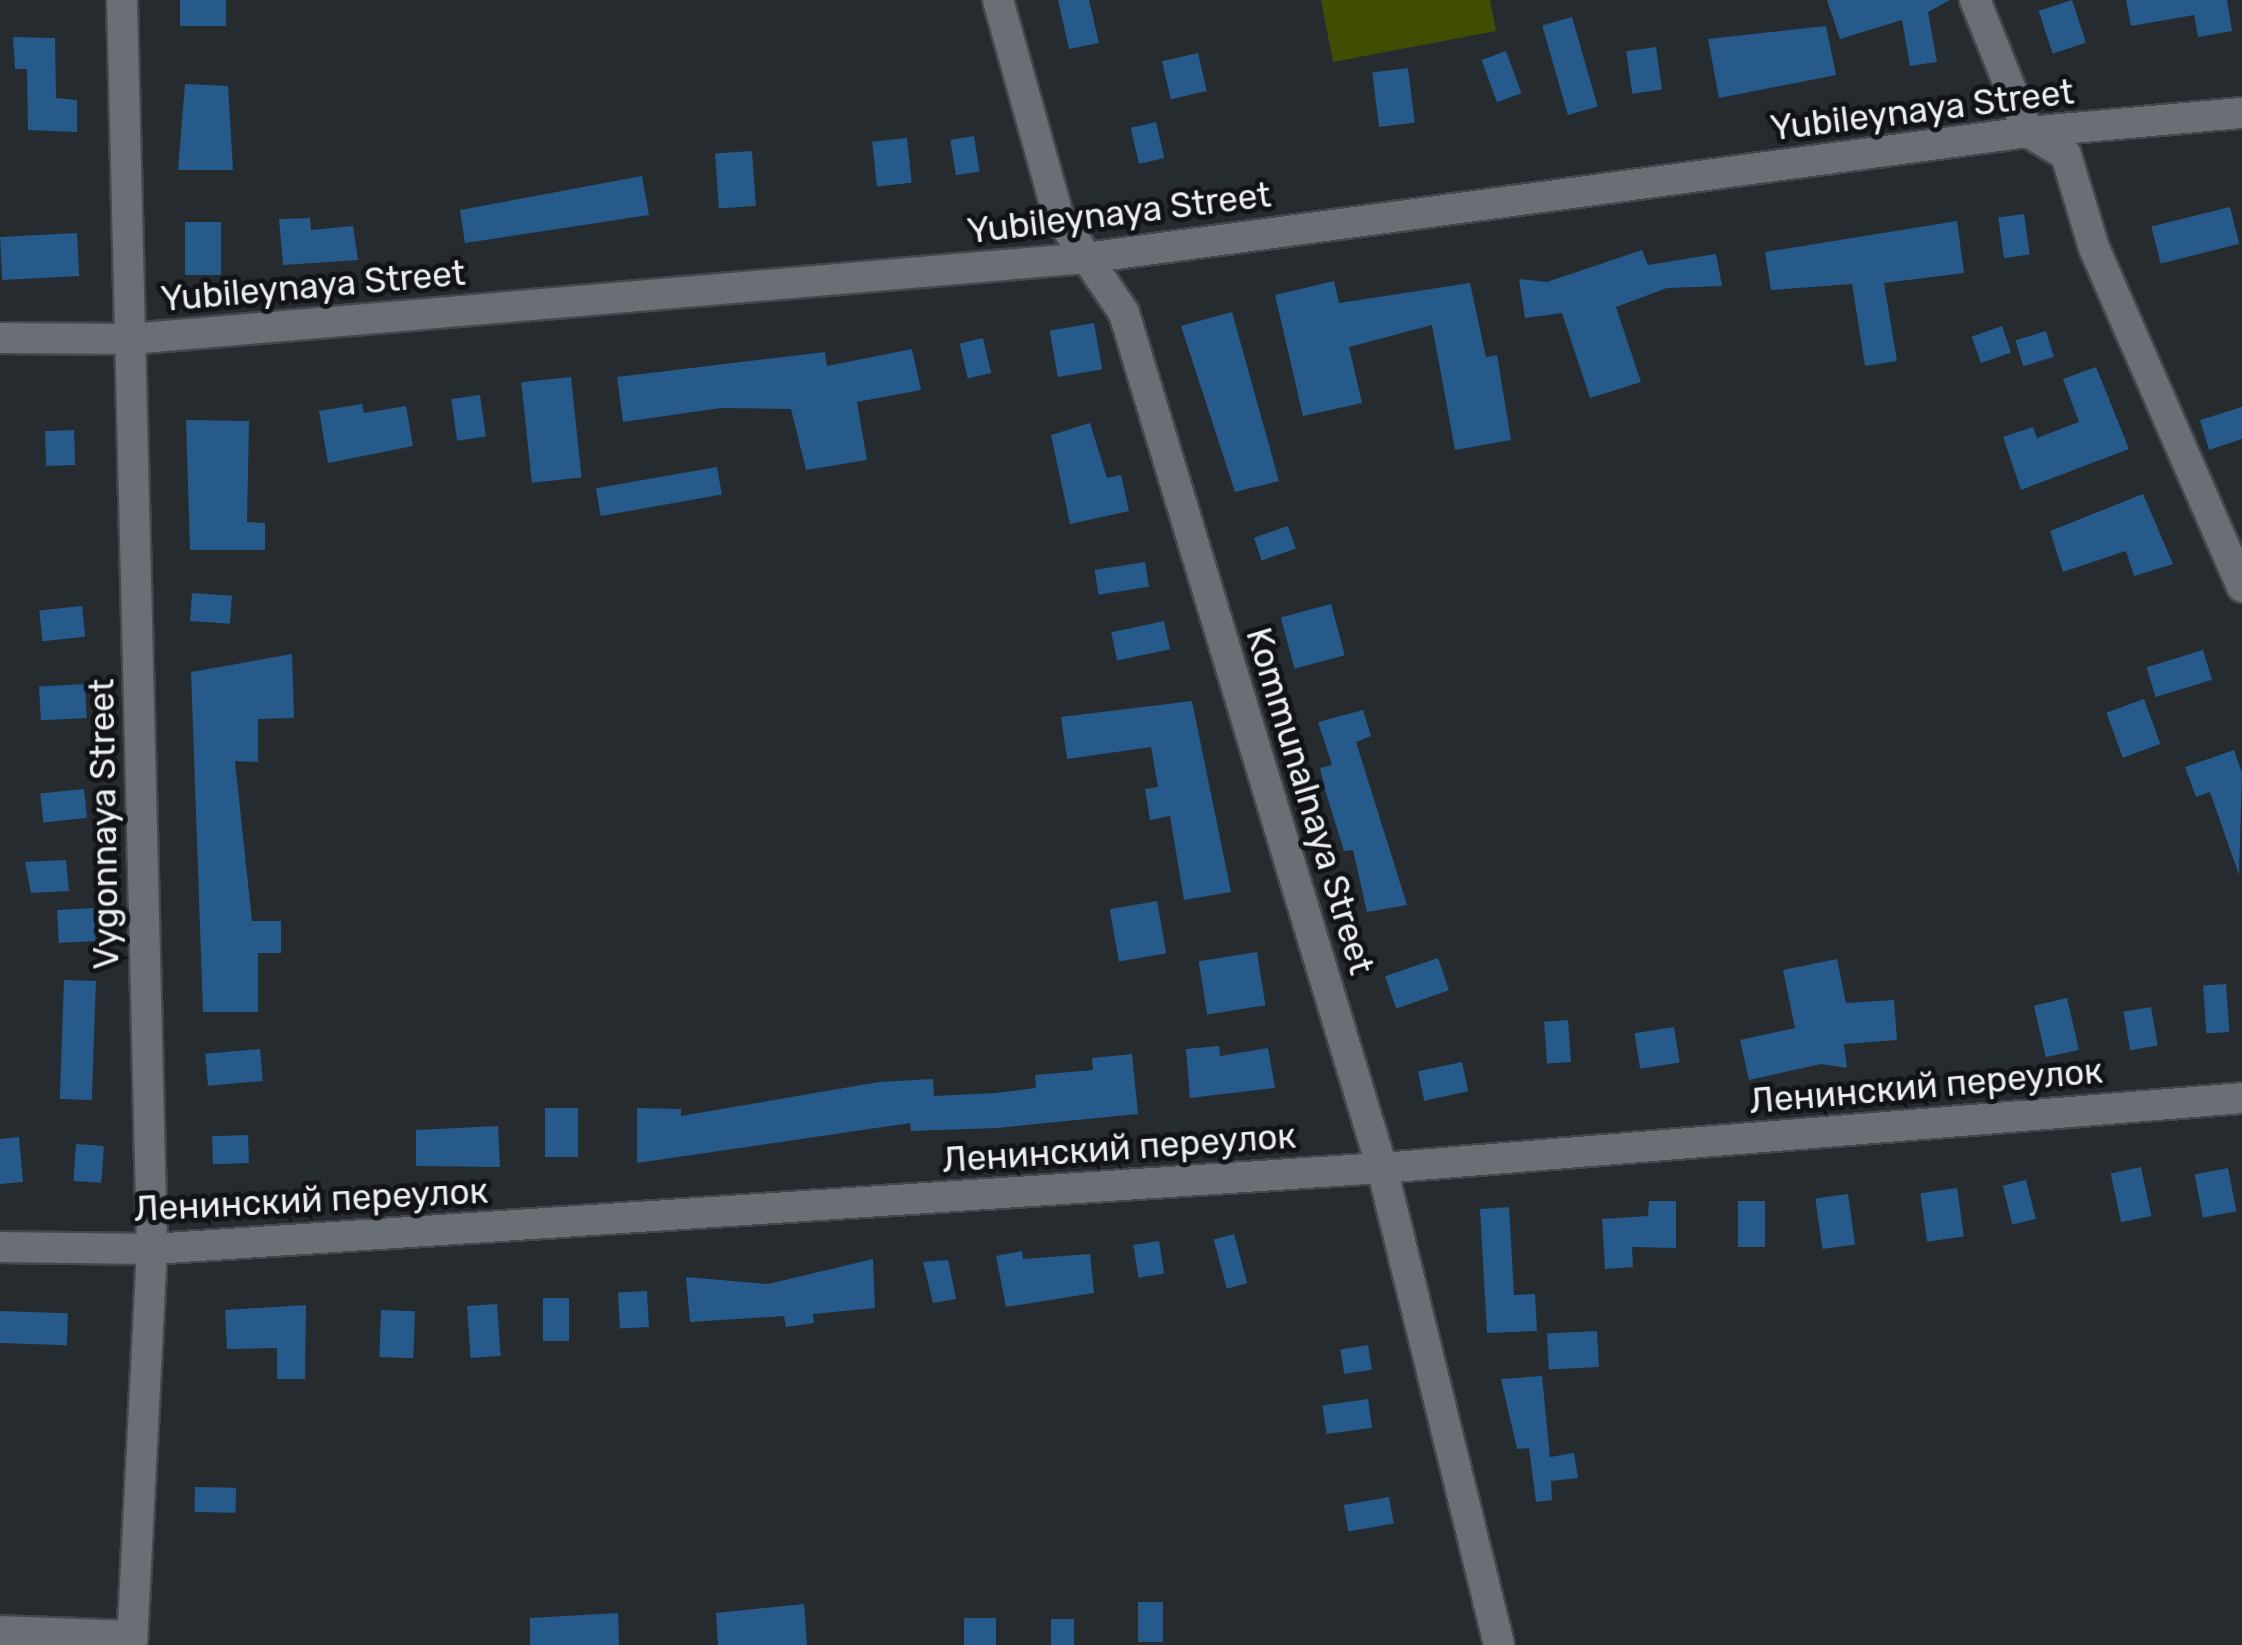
<!DOCTYPE html>
<html>
<head>
<meta charset="utf-8">
<style>
  body { margin:0 }
  #map { position:relative; width:2242px; height:1645px; overflow:hidden; background:#262b30; font-family:Rubik,sans-serif }
  div>[style] { position:absolute }
  .green>* { inset:0; background:#404d02 }
  .building>* { inset:0; background:#255a8a; transform-origin:0 0 }
  .roads { filter:drop-shadow(2px 0 #44484c) drop-shadow(-2px 0 #44484c) drop-shadow(0 2px #44484c) drop-shadow(0 -2px #44484c) }
  .minor>* { height:30px; margin:-15px; padding:0 15px; transform-origin:15px; border-radius:15px; background:#696f75 }
  span { translate:-50% -50%; white-space:nowrap; text-align:center; line-height:1.15; -webkit-text-stroke:10px #111316; paint-order:stroke }
  .street-label { font-size:35px; color:#ebeff2 }
</style>
</head>
<body>
<div id="map">
  <div class="green">
    <div style="clip-path:polygon(1321px 0,1490px 0,1496px 31px,1333px 62px)"></div>
  </div>
  <div class="building">
    <div style="left:180px;top:0;width:46px;height:26px"></div>
    <div style="clip-path:polygon(1058px 0,1089px 0,1099px 43px,1069px 49px)"></div>
    <div style="clip-path:polygon(1827px 0,1950px 0,1928px 12px,1937px 62px,1910px 66px,1902px 20px,1840px 39px)"></div>
    <div style="left:2072px;top:0;width:45px;height:35px;rotate:72deg"></div>
    <div style="clip-path:polygon(2126px 0,2227px 0,2232px 31px,2198px 37px,2194px 15px,2131px 26px)"></div>
    <div style="left:1572px;top:17px;width:93px;height:31px;rotate:74deg"></div>
    <div style="clip-path:polygon(1826px 26px,1836px 75px,1719px 98px,1708px 39px)"></div>
    <div style="clip-path:polygon(13px 37px,55px 38px,56px 98px,77px 100px,77px 132px,28px 130px,27px 69px,15px 69px)"></div>
    <div style="left:1656px;top:47px;width:43px;height:30px;rotate:82deg"></div>
    <div style="left:1506px;top:51px;width:45px;height:26px;rotate:70deg"></div>
    <div style="left:1198px;top:53px;width:39px;height:37px;rotate:77deg"></div>
    <div style="left:1408px;top:68px;width:55px;height:36px;rotate:83deg"></div>
    <div style="clip-path:polygon(185px 84px,228px 86px,233px 170px,178px 170px)"></div>
    <div style="left:1156px;top:122px;width:37px;height:26px;rotate:77deg"></div>
    <div style="left:974px;top:136px;width:36px;height:24px;rotate:81deg"></div>
    <div style="left:907px;top:138px;width:45px;height:35px;rotate:84deg"></div>
    <div style="left:752px;top:151px;width:55px;height:37px;rotate:86deg"></div>
    <div style="clip-path:polygon(642px 176px,649px 215px,465px 243px,460px 210px)"></div>
    <div style="left:2230px;top:207px;width:38px;height:81px;rotate:76deg"></div>
    <div style="left:2024px;top:214px;width:41px;height:26px;rotate:82deg"></div>
    <div style="clip-path:polygon(310px 218px,311px 230px,353px 226px,358px 260px,283px 265px,279px 219px)"></div>
    <div style="clip-path:polygon(1957px 221px,1964px 273px,1884px 283px,1897px 361px,1865px 366px,1852px 284px,1771px 290px,1765px 252px)"></div>
    <div style="left:185px;top:222px;width:36px;height:53px"></div>
    <div style="left:77px;top:233px;width:43px;height:77px;rotate:87deg"></div>
    <div style="clip-path:polygon(1642px 250px,1648px 265px,1716px 254px,1722px 286px,1667px 288px,1616px 307px,1641px 382px,1590px 398px,1562px 313px,1525px 318px,1519px 279px,1547px 282px)"></div>
    <div style="clip-path:polygon(1334px 281px,1339px 303px,1470px 283px,1486px 357px,1497px 355px,1511px 440px,1455px 450px,1432px 325px,1349px 347px,1362px 403px,1303px 416px,1275px 295px)"></div>
    <div style="clip-path:polygon(1232px 312px,1279px 481px,1235px 492px,1181px 326px)"></div>
    <div style="left:1094px;top:323px;width:47px;height:45px;rotate:80deg"></div>
    <div style="left:2002px;top:326px;width:28px;height:32px;rotate:71deg"></div>
    <div style="left:2046px;top:331px;width:27px;height:32px;rotate:73deg"></div>
    <div style="left:983px;top:338px;width:36px;height:24px;rotate:77deg"></div>
    <div style="clip-path:polygon(912px 349px,921px 390px,857px 402px,867px 460px,806px 470px,791px 409px,721px 408px,623px 422px,617px 377px,825px 352px,827px 366px)"></div>
    <div style="clip-path:polygon(2096px 367px,2129px 449px,2021px 490px,2003px 437px,2033px 427px,2037px 438px,2079px 422px,2063px 379px)"></div>
    <div style="left:571px;top:377px;width:101px;height:50px;rotate:84deg"></div>
    <div style="left:480px;top:395px;width:42px;height:29px;rotate:82deg"></div>
    <div style="clip-path:polygon(362px 404px,364px 413px,406px 406px,413px 446px,328px 463px,319px 411px)"></div>
    <div style="clip-path:polygon(2242px 407px,2242px 439px,2209px 450px,2200px 420px)"></div>
    <div style="clip-path:polygon(186px 420px,249px 421px,247px 522px,265px 523px,265px 550px,190px 550px)"></div>
    <div style="clip-path:polygon(1090px 423px,1107px 478px,1121px 475px,1129px 511px,1070px 524px,1051px 435px)"></div>
    <div style="left:74px;top:430px;width:35px;height:29px;rotate:88deg"></div>
    <div style="left:717px;top:467px;width:28px;height:123px;rotate:80deg"></div>
    <div style="clip-path:polygon(2143px 494px,2173px 564px,2134px 576px,2126px 551px,2063px 572px,2050px 531px)"></div>
    <div style="left:1288px;top:526px;width:24px;height:36px;rotate:71deg"></div>
    <div style="left:1145px;top:562px;width:25px;height:51px;rotate:81deg"></div>
    <div style="left:192px;top:593px;width:40px;height:28px;rotate:4deg"></div>
    <div style="left:1331px;top:604px;width:53px;height:52px;rotate:75deg"></div>
    <div style="left:82px;top:606px;width:31px;height:43px;rotate:84deg"></div>
    <div style="left:1164px;top:621px;width:29px;height:54px;rotate:78deg"></div>
    <div style="left:2203px;top:650px;width:31px;height:59px;rotate:73deg"></div>
    <div style="clip-path:polygon(292px 654px,294px 718px,258px 719px,258px 762px,235px 761px,252px 921px,281px 921px,281px 953px,258px 953px,258px 1012px,203px 1012px,191px 672px)"></div>
    <div style="left:85px;top:684px;width:34px;height:46px;rotate:87deg"></div>
    <div style="left:2144px;top:699px;width:48px;height:40px;rotate:70deg"></div>
    <div style="clip-path:polygon(1192px 701px,1231px 892px,1184px 900px,1170px 816px,1150px 820px,1145px 789px,1158px 787px,1151px 747px,1067px 759px,1061px 717px)"></div>
    <div style="clip-path:polygon(1363px 710px,1371px 736px,1356px 742px,1407px 905px,1367px 912px,1353px 850px,1344px 851px,1326px 793px,1320px 768px,1332px 765px,1318px 722px)"></div>
    <div style="clip-path:polygon(2234px 750px,2242px 773px,2239px 875px,2210px 792px,2196px 797px,2185px 767px)"></div>
    <div style="left:84px;top:789px;width:29px;height:44px;rotate:84deg"></div>
    <div style="clip-path:polygon(66px 860px,69px 891px,31px 893px,25px 862px)"></div>
    <div style="left:1157px;top:901px;width:53px;height:48px;rotate:80deg"></div>
    <div style="left:94px;top:908px;width:33px;height:37px;rotate:87deg"></div>
    <div style="left:1257px;top:952px;width:54px;height:59px;rotate:81deg"></div>
    <div style="left:1438px;top:958px;width:34px;height:56px;rotate:71deg"></div>
    <div style="clip-path:polygon(1837px 959px,1846px 1003px,1894px 1000px,1897px 1040px,1844px 1044px,1847px 1068px,1821px 1064px,1749px 1080px,1740px 1040px,1795px 1028px,1783px 970px)"></div>
    <div style="left:64px;top:980px;width:32px;height:119px;rotate:2deg"></div>
    <div style="left:2226px;top:984px;width:48px;height:23px;rotate:86deg"></div>
    <div style="left:2067px;top:998px;width:53px;height:34px;rotate:77deg"></div>
    <div style="left:2151px;top:1007px;width:39px;height:28px;rotate:80deg"></div>
    <div style="left:1568px;top:1020px;width:42px;height:24px;rotate:86deg"></div>
    <div style="left:1674px;top:1027px;width:36px;height:40px;rotate:81deg"></div>
    <div style="clip-path:polygon(1219px 1046px,1220px 1056px,1268px 1048px,1275px 1088px,1190px 1098px,1186px 1049px)"></div>
    <div style="left:260px;top:1049px;width:32px;height:55px;rotate:85deg"></div>
    <div style="clip-path:polygon(1132px 1054px,1138px 1114px,997px 1128px,911px 1131px,910px 1123px,637px 1163px,637px 1108px,681px 1109px,681px 1116px,879px 1082px,933px 1079px,934px 1096px,995px 1093px,1036px 1088px,1035px 1075px,1093px 1070px,1092px 1058px)"></div>
    <div style="left:1462px;top:1062px;width:30px;height:45px;rotate:78deg"></div>
    <div style="left:545px;top:1108px;width:33px;height:49px"></div>
    <div style="clip-path:polygon(498px 1126px,500px 1167px,416px 1166px,416px 1130px)"></div>
    <div style="left:248px;top:1135px;width:28px;height:36px;rotate:88deg"></div>
    <div style="clip-path:polygon(19px 1137px,23px 1182px,0 1184px,0 1139px)"></div>
    <div style="left:76px;top:1144px;width:28px;height:37px;rotate:4deg"></div>
    <div style="left:2141px;top:1167px;width:50px;height:31px;rotate:78deg"></div>
    <div style="left:2228px;top:1168px;width:44px;height:34px;rotate:79deg"></div>
    <div style="left:2026px;top:1180px;width:40px;height:24px;rotate:76deg"></div>
    <div style="left:1957px;top:1188px;width:49px;height:37px;rotate:82deg"></div>
    <div style="left:1848px;top:1194px;width:51px;height:33px;rotate:82deg"></div>
    <div style="clip-path:polygon(1649px 1201px,1676px 1201px,1676px 1248px,1632px 1247px,1633px 1267px,1605px 1269px,1602px 1219px,1648px 1216px)"></div>
    <div style="left:1738px;top:1201px;width:27px;height:46px"></div>
    <div style="clip-path:polygon(1509px 1207px,1514px 1295px,1535px 1294px,1537px 1331px,1487px 1333px,1480px 1209px)"></div>
    <div style="left:1234px;top:1234px;width:51px;height:21px;rotate:75deg"></div>
    <div style="left:1159px;top:1241px;width:33px;height:26px;rotate:81deg"></div>
    <div style="clip-path:polygon(1022px 1251px,1023px 1259px,1090px 1254px,1094px 1293px,1006px 1307px,996px 1256px)"></div>
    <div style="clip-path:polygon(873px 1259px,875px 1308px,813px 1314px,814px 1323px,786px 1327px,784px 1316px,690px 1322px,686px 1277px,768px 1284px)"></div>
    <div style="clip-path:polygon(948px 1260px,956px 1299px,933px 1303px,923px 1262px)"></div>
    <div style="left:647px;top:1291px;width:36px;height:29px;rotate:87deg"></div>
    <div style="left:543px;top:1298px;width:26px;height:43px"></div>
    <div style="left:497px;top:1304px;width:52px;height:30px;rotate:86deg"></div>
    <div style="clip-path:polygon(306px 1305px,305px 1379px,277px 1379px,277px 1348px,227px 1349px,225px 1310px)"></div>
    <div style="left:381px;top:1310px;width:34px;height:47px;rotate:2deg"></div>
    <div style="left:0;top:1311px;width:68px;height:32px;rotate:2deg"></div>
    <div style="left:1597px;top:1331px;width:36px;height:50px;rotate:87deg"></div>
    <div style="left:1368px;top:1345px;width:25px;height:28px;rotate:81deg"></div>
    <div style="clip-path:polygon(1542px 1376px,1550px 1457px,1574px 1453px,1578px 1478px,1551px 1481px,1552px 1500px,1536px 1502px,1529px 1448px,1517px 1449px,1501px 1379px)"></div>
    <div style="left:1368px;top:1399px;width:29px;height:46px;rotate:82deg"></div>
    <div style="left:195px;top:1487px;width:41px;height:25px;rotate:1deg"></div>
    <div style="left:1389px;top:1497px;width:27px;height:46px;rotate:80deg"></div>
    <div style="left:1138px;top:1602px;width:25px;height:40px"></div>
    <div style="clip-path:polygon(804px 1604px,807px 1645px,718px 1645px,716px 1613px)"></div>
    <div style="clip-path:polygon(618px 1613px,619px 1645px,530px 1645px,530px 1618px)"></div>
    <div style="left:964px;top:1618px;width:32px;height:27px"></div>
    <div style="left:1074px;top:1619px;width:26px;height:23px;rotate:90deg"></div>
  </div>
  <div class="roads">
    <div class="minor">
      <div style="left:122px;top:0;width:1249px;rotate:88.62deg"></div>
      <div style="left:152px;top:1249px;width:397px;rotate:92.9deg"></div>
      <div style="left:998px;top:0;width:223px;rotate:74.4deg"></div>
      <div style="left:1058px;top:215px;width:118px;rotate:56deg"></div>
      <div style="left:1124px;top:313px;width:893px;rotate:73.21deg"></div>
      <div style="left:1382px;top:1168px;width:491px;rotate:76.2deg"></div>
      <div style="left:1975px;top:0;width:142px;rotate:68.1deg"></div>
      <div style="left:2028px;top:132px;width:44px;rotate:31.2deg"></div>
      <div style="left:2066px;top:155px;width:97px;rotate:73.2deg"></div>
      <div style="left:2094px;top:248px;width:370px;rotate:66.4deg"></div>
      <div style="left:0;top:338px;width:130px;rotate:0.4deg"></div>
      <div style="left:130px;top:339px;width:959px;rotate:-4.84deg"></div>
      <div style="left:1086px;top:258px;width:950px;rotate:-7.62deg"></div>
      <div style="left:2028px;top:132px;width:215px;rotate:-5.1deg"></div>
      <div style="left:0;top:1247px;width:152px;rotate:0.8deg"></div>
      <div style="left:152px;top:1249px;width:1233px;rotate:-3.77deg"></div>
      <div style="left:1382px;top:1168px;width:863px;rotate:-4.65deg"></div>
      <div style="left:0;top:1631px;width:131px;rotate:2.2deg"></div>
    </div>
  </div>
  <div class="street-label">
    <span style="left:1922px;top:110px;rotate:-7deg">Yubileynaya Street</span>
    <span style="left:1119px;top:213px;rotate:-7deg">Yubileynaya Street</span>
    <span style="left:313px;top:286px;rotate:-5deg">Yubileynaya Street</span>
    <span style="left:1310px;top:801px;rotate:73deg">Kommunalnaya Street</span>
    <span style="left:104px;top:824px;rotate:-91deg">Vygonnaya Street</span>
    <span style="left:1926px;top:1086px;rotate:-5deg">Ленинский переулок</span>
    <span style="left:1119px;top:1148px;rotate:-4deg">Ленинский переулок</span>
    <span style="left:311px;top:1200px;rotate:-3deg">Ленинский переулок</span>
  </div>
</div>
</body>
</html>
